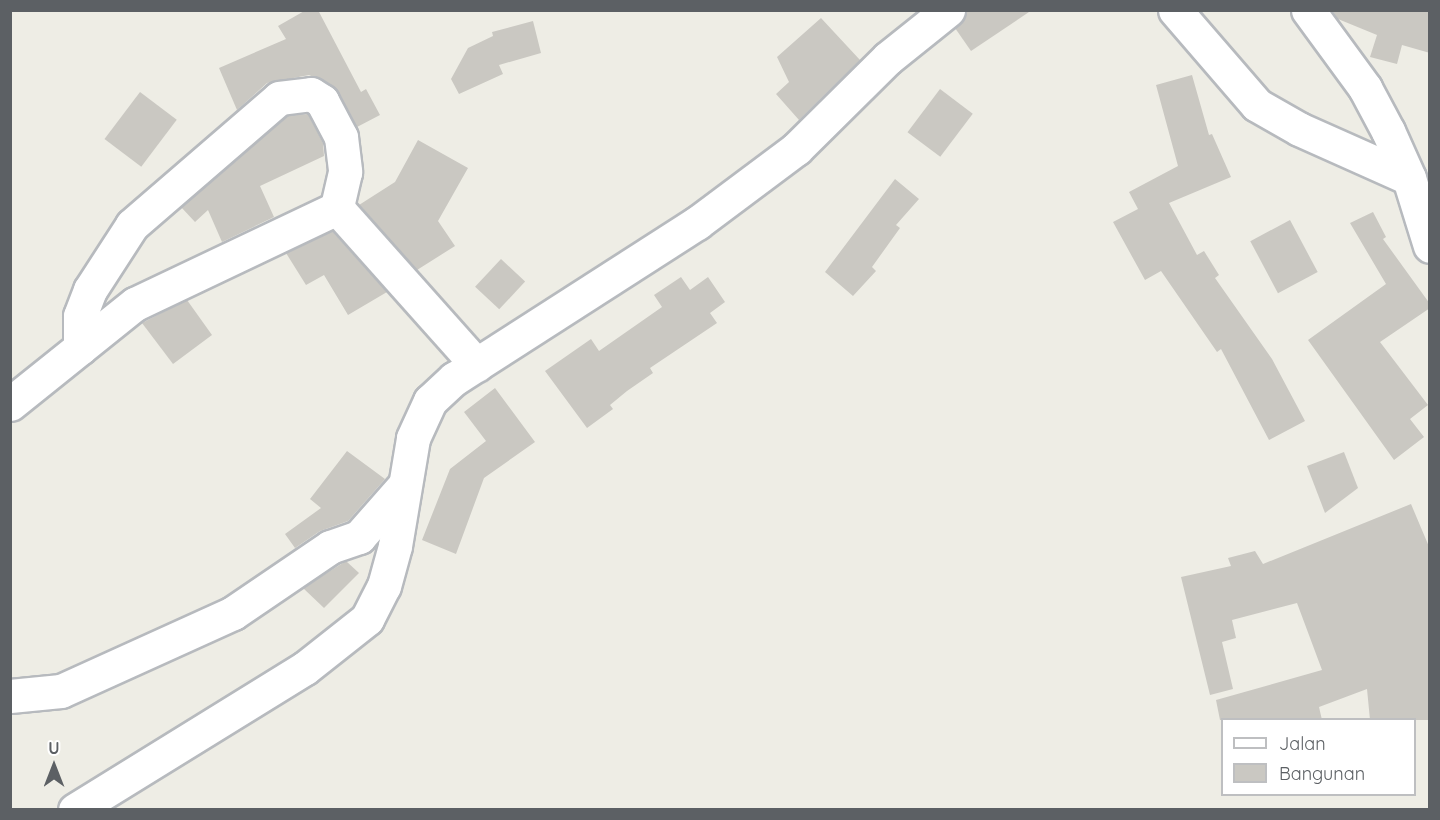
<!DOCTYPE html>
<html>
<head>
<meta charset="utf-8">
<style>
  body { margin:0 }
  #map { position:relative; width:1440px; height:820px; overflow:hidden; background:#eeede5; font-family:Quicksand,sans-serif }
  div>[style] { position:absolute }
  .building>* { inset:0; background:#cac8c2; transform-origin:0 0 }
  .roads { filter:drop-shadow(2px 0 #b7babe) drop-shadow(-2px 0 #b7babe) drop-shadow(0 2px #b7babe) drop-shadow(0 -2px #b7babe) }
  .minor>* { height:33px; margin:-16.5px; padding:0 16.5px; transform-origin:16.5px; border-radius:16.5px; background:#fff }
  span { translate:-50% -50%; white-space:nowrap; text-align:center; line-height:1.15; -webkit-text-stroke:4.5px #fff; paint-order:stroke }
  .frame { position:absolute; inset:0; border:12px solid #5c6064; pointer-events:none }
  .legend { position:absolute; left:1221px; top:718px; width:195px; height:78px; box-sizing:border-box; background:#fff; border:2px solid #bebfc1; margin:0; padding:8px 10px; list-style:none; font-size:18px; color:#5c6064 }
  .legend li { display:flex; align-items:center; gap:12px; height:30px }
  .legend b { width:30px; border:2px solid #bebfc1 }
  .north { position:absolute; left:24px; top:736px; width:60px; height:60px; -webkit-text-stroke:4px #fff; paint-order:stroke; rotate:0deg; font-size:16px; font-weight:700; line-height:24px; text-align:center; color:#5c6064 }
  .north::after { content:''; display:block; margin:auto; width:21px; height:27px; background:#5c6064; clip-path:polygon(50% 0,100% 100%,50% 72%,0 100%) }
</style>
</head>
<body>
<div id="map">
  <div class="building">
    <div style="clip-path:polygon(306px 10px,318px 10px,361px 92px,366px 89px,380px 115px,357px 127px,333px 86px,309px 75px,267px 83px,237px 110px,219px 68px,286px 39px,278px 26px)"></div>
    <div style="clip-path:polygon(966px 10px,1032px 10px,971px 51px,955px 28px)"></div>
    <div style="clip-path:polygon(1332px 10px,1430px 10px,1430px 53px,1402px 45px,1397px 64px,1370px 57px,1377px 35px,1338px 19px)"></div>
    <div style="clip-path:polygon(821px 18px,860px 60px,799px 120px,776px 94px,789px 82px,777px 57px)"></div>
    <div style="clip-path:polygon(533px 21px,541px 53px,499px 65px,503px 74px,459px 94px,451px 79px,468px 48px,493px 36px,492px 32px)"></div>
    <div style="clip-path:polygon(1192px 75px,1209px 135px,1212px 134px,1231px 177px,1169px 203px,1197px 255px,1204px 251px,1219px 275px,1215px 278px,1272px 359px,1305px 421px,1269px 440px,1221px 349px,1217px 352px,1161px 271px,1145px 280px,1113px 222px,1138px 209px,1129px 192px,1178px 166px,1156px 85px)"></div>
    <div style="left:940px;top:89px;width:41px;height:54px;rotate:37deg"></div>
    <div style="left:140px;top:92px;width:46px;height:59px;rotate:37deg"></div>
    <div style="clip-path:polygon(308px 114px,323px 143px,324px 156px,260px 186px,274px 217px,222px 242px,208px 210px,195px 222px,181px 207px,287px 116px)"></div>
    <div style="clip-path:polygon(418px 140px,468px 168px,438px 221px,455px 246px,417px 270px,359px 205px,395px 182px)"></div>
    <div style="clip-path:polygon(895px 179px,919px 199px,896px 225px,900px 228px,872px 267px,876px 271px,853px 296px,825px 272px)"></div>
    <div style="clip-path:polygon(1373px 212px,1386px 237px,1383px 239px,1430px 304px,1430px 308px,1380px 342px,1428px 405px,1410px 419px,1424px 437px,1394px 460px,1308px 340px,1386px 284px,1350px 223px)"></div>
    <div style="left:1290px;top:220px;width:59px;height:45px;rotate:62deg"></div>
    <div style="clip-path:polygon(332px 231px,387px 292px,348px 315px,324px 275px,306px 285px,286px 253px)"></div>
    <div style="left:501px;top:259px;width:33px;height:38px;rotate:43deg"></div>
    <div style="clip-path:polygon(681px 277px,690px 290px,708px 277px,725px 302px,710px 313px,717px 323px,650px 368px,653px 373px,627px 391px,610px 405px,613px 409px,587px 428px,545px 371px,591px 339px,599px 351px,662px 307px,654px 295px)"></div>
    <div style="clip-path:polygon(187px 300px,212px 335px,173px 364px,142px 323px)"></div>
    <div style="clip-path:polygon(495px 388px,535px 442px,484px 478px,456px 554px,422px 540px,450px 469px,486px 441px,464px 412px)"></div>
    <div style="clip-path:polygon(347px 451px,385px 479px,348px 521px,320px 531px,295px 548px,285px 534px,321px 508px,310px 499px)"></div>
    <div style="clip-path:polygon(1344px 452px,1358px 488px,1325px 513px,1307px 466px)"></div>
    <div style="clip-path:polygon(1411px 504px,1430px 549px,1430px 720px,1370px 720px,1367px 689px,1319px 707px,1322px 720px,1220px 720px,1216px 700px,1322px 670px,1297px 603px,1232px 620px,1236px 638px,1222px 642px,1233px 689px,1210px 695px,1181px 577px,1231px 566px,1228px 558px,1255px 551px,1263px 564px)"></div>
    <div style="clip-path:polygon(346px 561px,359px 573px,324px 608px,303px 588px)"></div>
  </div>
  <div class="roads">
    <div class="minor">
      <div style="left:1175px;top:10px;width:125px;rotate:49.2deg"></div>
      <div style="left:1257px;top:105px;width:48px;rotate:29.7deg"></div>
      <div style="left:1299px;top:129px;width:120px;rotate:24deg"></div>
      <div style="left:1308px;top:10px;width:97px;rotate:53.8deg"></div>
      <div style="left:1365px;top:88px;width:49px;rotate:61.9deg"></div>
      <div style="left:1388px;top:131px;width:51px;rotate:65.9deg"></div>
      <div style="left:1409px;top:178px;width:71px;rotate:72.8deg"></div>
      <div style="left:80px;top:348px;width:32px;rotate:-90deg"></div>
      <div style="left:80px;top:316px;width:28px;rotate:-69deg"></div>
      <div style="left:90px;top:290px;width:77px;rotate:-57.1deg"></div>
      <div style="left:132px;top:225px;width:194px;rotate:-40.8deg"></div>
      <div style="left:279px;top:98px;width:32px;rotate:-7deg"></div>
      <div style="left:311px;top:94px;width:13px;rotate:32deg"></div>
      <div style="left:322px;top:101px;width:41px;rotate:62.2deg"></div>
      <div style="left:341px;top:137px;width:35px;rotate:83deg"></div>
      <div style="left:345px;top:172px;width:37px;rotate:103deg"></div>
      <div style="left:10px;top:404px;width:160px;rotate:-38.7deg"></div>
      <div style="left:135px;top:304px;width:224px;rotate:-25.4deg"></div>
      <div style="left:337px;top:208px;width:210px;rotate:48.3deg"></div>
      <div style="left:10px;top:696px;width:51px;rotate:-5.6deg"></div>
      <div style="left:61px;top:691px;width:189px;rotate:-24.4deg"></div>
      <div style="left:233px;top:613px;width:117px;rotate:-34.2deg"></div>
      <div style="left:330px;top:547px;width:31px;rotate:-19deg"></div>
      <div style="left:359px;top:537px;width:67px;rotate:-48.7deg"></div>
      <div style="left:75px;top:810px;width:270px;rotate:-31.7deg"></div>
      <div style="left:305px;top:668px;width:79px;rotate:-38.3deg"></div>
      <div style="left:367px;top:619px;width:37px;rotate:-63deg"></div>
      <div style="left:384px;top:586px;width:41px;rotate:-74.6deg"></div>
      <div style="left:395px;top:546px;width:109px;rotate:-80.5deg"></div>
      <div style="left:413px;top:438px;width:41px;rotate:-65.3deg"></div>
      <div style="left:430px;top:401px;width:33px;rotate:-43deg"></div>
      <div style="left:454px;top:379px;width:289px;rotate:-32.7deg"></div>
      <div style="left:697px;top:223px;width:124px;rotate:-36.8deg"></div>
      <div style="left:796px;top:149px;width:129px;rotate:-44.7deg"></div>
      <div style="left:888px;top:58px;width:77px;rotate:-38.7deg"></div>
    </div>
  </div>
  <div class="frame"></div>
  <ul class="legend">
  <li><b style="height:8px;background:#fff"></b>Jalan</li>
  <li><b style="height:16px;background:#cac8c2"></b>Bangunan</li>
  </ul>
  <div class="north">U</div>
</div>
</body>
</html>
